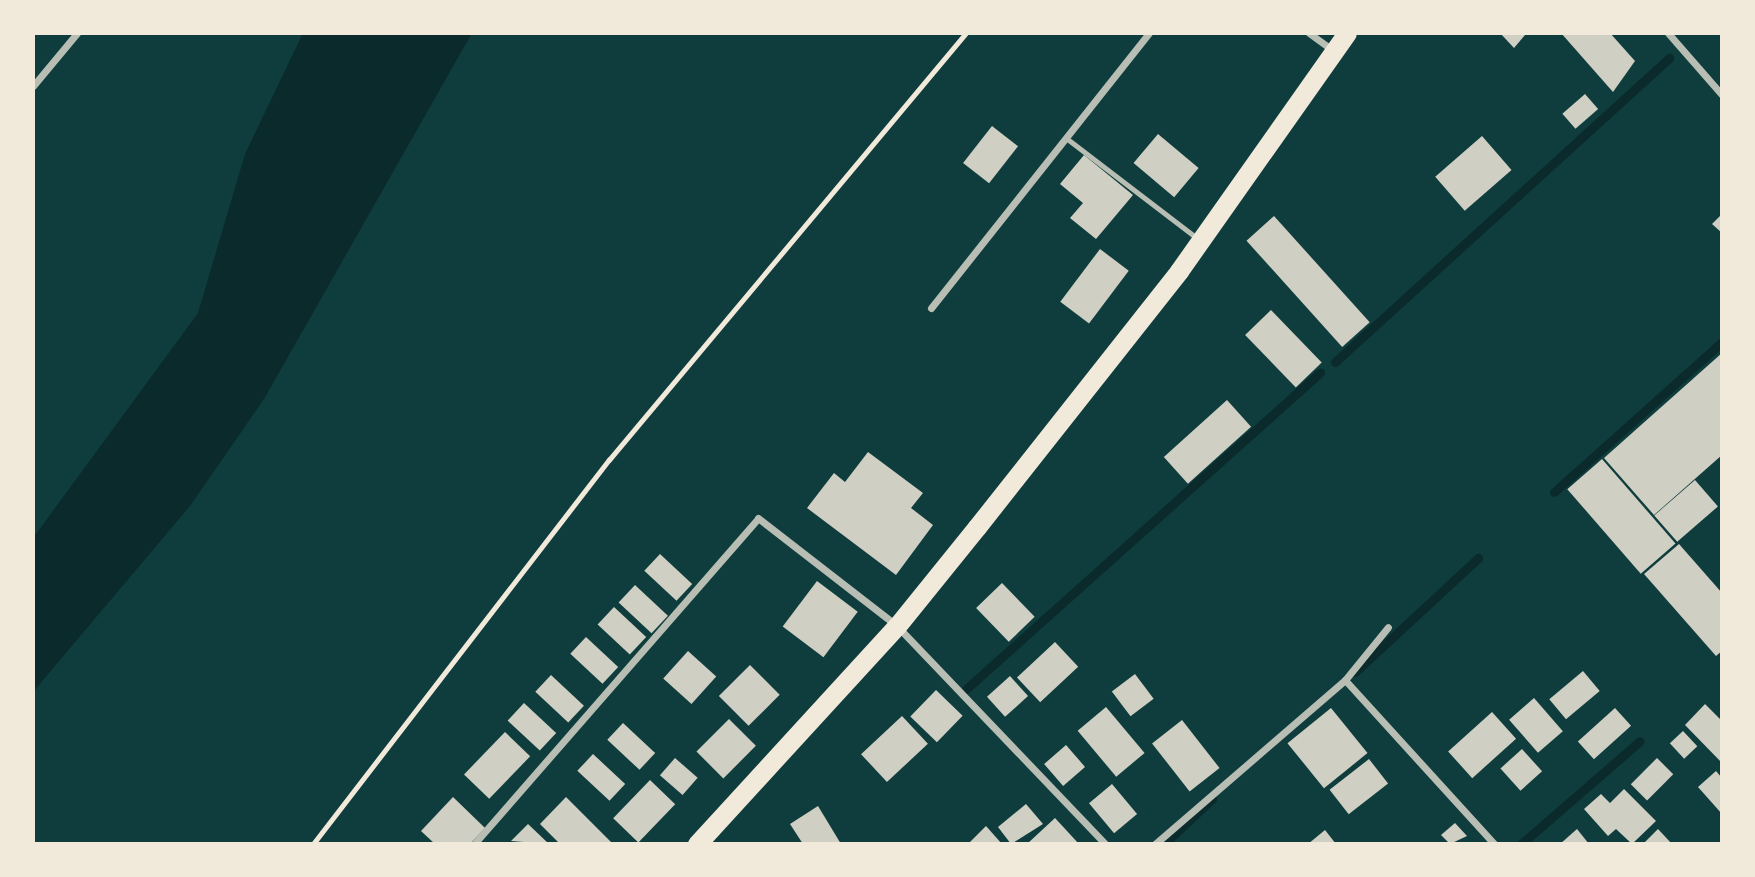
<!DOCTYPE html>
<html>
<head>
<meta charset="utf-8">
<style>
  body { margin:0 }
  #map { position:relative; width:1755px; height:877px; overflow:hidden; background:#0f3d3e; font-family:Barlow,sans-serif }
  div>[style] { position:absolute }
  .water>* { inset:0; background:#0a2a2b }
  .stream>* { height:9px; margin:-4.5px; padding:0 4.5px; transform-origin:4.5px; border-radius:4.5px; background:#0a2a2b }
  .building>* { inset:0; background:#cfcfc3; transform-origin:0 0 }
  .path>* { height:4.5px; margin:-2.25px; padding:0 2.25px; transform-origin:2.25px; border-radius:2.25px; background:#f1e9da }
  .service>* { height:5px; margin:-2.5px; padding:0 2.5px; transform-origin:2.5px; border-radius:2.5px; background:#b8beb3 }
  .minor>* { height:7px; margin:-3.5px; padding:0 3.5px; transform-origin:3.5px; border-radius:3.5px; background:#b8beb3 }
  .trunk>* { height:19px; margin:-9.5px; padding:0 9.5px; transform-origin:9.5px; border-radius:9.5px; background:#f1e9da }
  span { translate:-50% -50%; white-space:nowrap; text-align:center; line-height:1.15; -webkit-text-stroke:5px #f1e9da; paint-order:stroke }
  .frame { position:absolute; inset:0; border:35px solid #f1e9da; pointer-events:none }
</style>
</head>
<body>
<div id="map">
  <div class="water">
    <div style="clip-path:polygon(303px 33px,472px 33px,264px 399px,190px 506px,33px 692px,33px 538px,198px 313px,245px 154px)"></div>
  </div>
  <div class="stream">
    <div style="left:1335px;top:362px;width:452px;rotate:-42.3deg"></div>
    <div style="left:1554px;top:492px;width:225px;rotate:-41.8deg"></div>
    <div style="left:1355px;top:672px;width:168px;rotate:-42.8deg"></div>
    <div style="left:966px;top:689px;width:475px;rotate:-41.8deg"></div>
    <div style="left:1164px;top:844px;width:66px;rotate:-43.2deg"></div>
    <div style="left:1521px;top:844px;width:157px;rotate:-40.9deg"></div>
  </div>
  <div class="building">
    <div style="clip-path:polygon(1500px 33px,1524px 33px,1525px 35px,1514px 48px)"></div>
    <div style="clip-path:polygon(1561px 33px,1610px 33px,1635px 61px,1613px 92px)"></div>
    <div style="left:1585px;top:94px;width:20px;height:30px;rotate:49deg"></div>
    <div style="left:992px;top:126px;width:33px;height:47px;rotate:38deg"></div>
    <div style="left:1158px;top:134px;width:53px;height:38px;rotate:40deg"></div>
    <div style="left:1482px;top:136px;width:45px;height:62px;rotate:49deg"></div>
    <div style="clip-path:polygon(1084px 155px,1133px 195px,1096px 239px,1070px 218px,1083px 203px,1060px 184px)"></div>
    <div style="clip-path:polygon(1722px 214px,1722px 233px,1712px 224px)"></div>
    <div style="left:1274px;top:216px;width:143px;height:37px;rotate:48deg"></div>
    <div style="left:1100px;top:249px;width:36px;height:66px;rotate:37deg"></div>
    <div style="left:1271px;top:310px;width:73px;height:36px;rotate:46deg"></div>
    <div style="clip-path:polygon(1722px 353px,1722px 455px,1654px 515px,1604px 458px)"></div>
    <div style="left:1227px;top:400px;width:36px;height:85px;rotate:48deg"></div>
    <div style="clip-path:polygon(868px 452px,923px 493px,911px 508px,933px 525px,896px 575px,807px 508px,834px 473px,845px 482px)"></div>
    <div style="left:1602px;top:459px;width:112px;height:46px;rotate:49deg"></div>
    <div style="left:1695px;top:480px;width:35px;height:54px;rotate:49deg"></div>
    <div style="clip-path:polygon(1679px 544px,1722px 593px,1722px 651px,1716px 656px,1644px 574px)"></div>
    <div style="left:660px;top:554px;width:44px;height:23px;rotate:43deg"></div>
    <div style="left:817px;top:581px;width:51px;height:57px;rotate:37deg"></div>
    <div style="left:1002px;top:583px;width:47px;height:36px;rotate:46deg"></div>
    <div style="left:635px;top:585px;width:45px;height:24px;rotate:43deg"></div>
    <div style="left:614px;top:607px;width:44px;height:24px;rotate:43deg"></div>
    <div style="left:586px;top:637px;width:44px;height:23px;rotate:43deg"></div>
    <div style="left:1055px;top:642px;width:34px;height:52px;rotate:47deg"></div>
    <div style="left:688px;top:651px;width:38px;height:37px;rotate:42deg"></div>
    <div style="left:750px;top:665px;width:42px;height:44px;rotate:45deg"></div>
    <div style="left:1583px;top:671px;width:26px;height:44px;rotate:50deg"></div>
    <div style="left:1135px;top:674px;width:31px;height:29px;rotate:53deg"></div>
    <div style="left:551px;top:675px;width:45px;height:23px;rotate:43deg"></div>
    <div style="left:1010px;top:676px;width:27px;height:31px;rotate:48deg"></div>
    <div style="left:936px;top:690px;width:37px;height:37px;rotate:44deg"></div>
    <div style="left:1534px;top:698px;width:44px;height:33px;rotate:49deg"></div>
    <div style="left:524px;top:703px;width:44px;height:24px;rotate:43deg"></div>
    <div style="clip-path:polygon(1705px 704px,1722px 721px,1722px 763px,1685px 725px)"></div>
    <div style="left:1106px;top:707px;width:60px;height:37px;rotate:50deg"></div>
    <div style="left:1331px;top:708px;width:58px;height:56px;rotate:51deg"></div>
    <div style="left:1615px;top:708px;width:24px;height:50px;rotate:48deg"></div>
    <div style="left:1492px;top:712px;width:36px;height:59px;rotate:48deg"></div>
    <div style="left:902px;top:716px;width:38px;height:56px;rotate:47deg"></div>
    <div style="left:729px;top:719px;width:38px;height:46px;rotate:45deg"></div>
    <div style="left:1182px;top:720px;width:61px;height:38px;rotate:52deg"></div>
    <div style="left:623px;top:723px;width:44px;height:23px;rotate:43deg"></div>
    <div style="left:1683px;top:731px;width:21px;height:18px;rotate:47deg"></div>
    <div style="left:505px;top:732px;width:35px;height:59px;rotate:44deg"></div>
    <div style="left:1066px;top:745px;width:29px;height:29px;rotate:49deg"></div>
    <div style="left:1522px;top:749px;width:30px;height:29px;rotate:48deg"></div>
    <div style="left:593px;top:754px;width:44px;height:23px;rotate:43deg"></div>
    <div style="left:675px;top:758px;width:30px;height:23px;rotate:41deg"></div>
    <div style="left:1657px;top:758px;width:23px;height:37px;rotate:45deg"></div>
    <div style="left:1369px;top:759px;width:31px;height:50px;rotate:52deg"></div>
    <div style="clip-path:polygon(1716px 771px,1722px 778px,1722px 814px,1698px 787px)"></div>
    <div style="left:650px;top:780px;width:35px;height:53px;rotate:44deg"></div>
    <div style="left:1112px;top:784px;width:39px;height:30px;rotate:50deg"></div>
    <div style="clip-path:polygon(1624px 789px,1656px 821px,1632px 844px,1616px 829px,1608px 836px,1584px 809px,1601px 794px,1610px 803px)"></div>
    <div style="clip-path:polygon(453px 797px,485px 828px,470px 844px,435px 844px,421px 831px)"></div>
    <div style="clip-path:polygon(566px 797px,611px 842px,609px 844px,560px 844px,540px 824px)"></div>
    <div style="clip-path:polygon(1026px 804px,1043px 824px,1011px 844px,998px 827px)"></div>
    <div style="clip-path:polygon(818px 806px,841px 844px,803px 844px,790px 824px)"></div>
    <div style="clip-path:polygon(1055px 818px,1079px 844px,1027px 844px)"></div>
    <div style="clip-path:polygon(1455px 823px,1467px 836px,1450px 844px,1441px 835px)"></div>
    <div style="clip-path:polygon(528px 824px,549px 844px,511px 841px)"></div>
    <div style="clip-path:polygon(986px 826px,1002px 844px,968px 844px)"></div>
    <div style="clip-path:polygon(1577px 829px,1589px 844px,1560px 844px)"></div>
    <div style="clip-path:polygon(1658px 829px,1672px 844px,1643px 844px)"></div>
    <div style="clip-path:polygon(1325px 830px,1336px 844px,1308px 844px)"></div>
  </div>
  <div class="path">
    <div style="left:313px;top:844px;width:485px;rotate:-52.4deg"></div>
    <div style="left:609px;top:460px;width:557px;rotate:-50.1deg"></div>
  </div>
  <div class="service">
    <div style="left:1066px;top:138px;width:165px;rotate:37.4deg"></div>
  </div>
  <div class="minor">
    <div style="left:1309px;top:33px;width:31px;rotate:36deg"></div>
    <div style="left:1668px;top:33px;width:82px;rotate:48.9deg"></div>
    <div style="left:33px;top:86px;width:69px;rotate:-50.3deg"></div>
    <div style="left:931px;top:308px;width:351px;rotate:-51.6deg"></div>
    <div style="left:1345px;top:680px;width:222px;rotate:47.7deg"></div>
    <div style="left:474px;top:844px;width:432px;rotate:-48.9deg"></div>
    <div style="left:758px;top:518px;width:176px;rotate:37.8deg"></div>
    <div style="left:897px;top:626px;width:301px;rotate:46.3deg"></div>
    <div style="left:1155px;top:844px;width:251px;rotate:-40.8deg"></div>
    <div style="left:1345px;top:680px;width:68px;rotate:-50.9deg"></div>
  </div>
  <div class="trunk">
    <div style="left:697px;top:844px;width:296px;rotate:-47.5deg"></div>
    <div style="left:897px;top:626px;width:127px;rotate:-51.1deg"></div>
    <div style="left:977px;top:527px;width:326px;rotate:-51.7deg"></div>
    <div style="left:1179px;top:271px;width:291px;rotate:-54.8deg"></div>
  </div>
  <div class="frame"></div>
</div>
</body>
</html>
